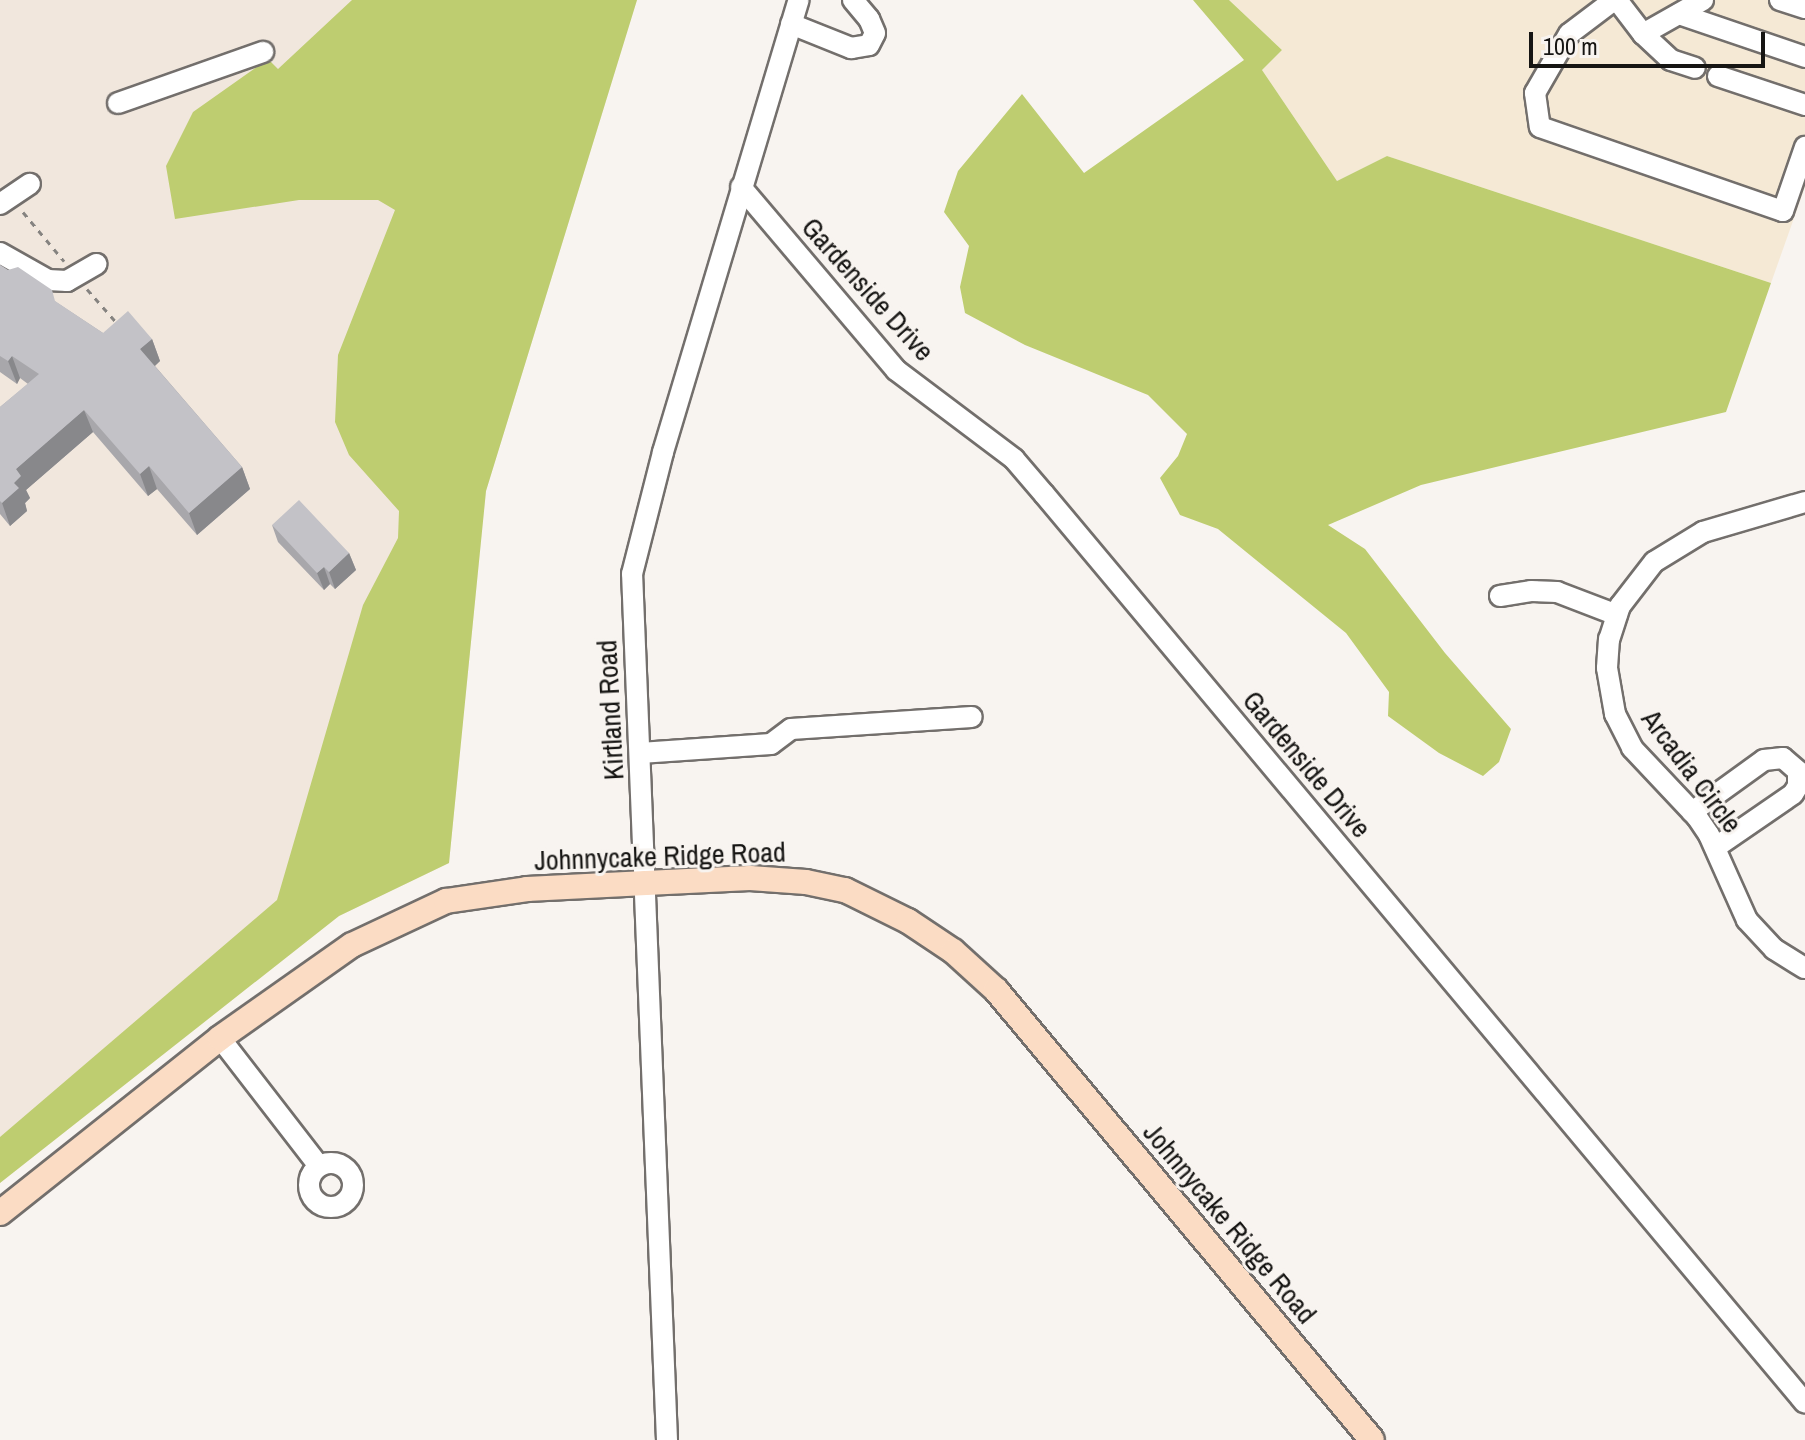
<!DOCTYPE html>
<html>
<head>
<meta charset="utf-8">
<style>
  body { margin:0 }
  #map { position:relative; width:1805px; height:1440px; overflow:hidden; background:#f8f4f0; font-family:"Archivo Narrow",sans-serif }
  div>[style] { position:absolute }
  .commercial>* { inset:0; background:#f5e9d5 }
  .built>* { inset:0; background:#f1e7dd }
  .forest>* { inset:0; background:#becd70 }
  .path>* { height:3px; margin-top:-1.5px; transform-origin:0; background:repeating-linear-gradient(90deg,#858380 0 6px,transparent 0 12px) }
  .roads { filter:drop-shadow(2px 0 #736f6c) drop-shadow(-2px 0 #736f6c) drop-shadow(0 2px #736f6c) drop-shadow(0 -2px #736f6c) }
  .minor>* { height:20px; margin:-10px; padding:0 10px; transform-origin:10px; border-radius:10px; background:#fff }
  .minor>.ring { margin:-10px; padding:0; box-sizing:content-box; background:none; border:20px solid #fff; border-radius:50% }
  .major>* { height:24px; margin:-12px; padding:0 12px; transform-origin:12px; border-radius:12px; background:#fbdcc4 }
  .wall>* { inset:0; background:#a8a7ab }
  .shaded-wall>* { inset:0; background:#88888b }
  .building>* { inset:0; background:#c3c2c7 }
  span { translate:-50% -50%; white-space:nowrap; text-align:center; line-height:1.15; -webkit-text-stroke:6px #f8f4f0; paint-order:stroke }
  .street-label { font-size:28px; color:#161513 }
  .scale { position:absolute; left:1529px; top:32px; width:236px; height:36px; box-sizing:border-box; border:4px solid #161513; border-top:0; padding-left:10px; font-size:24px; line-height:28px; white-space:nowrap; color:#161513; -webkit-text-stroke:6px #f8f4f0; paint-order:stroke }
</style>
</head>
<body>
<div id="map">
  <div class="commercial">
    <div style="clip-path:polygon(1229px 0,1805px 0,1805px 187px,1771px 283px,1387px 156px,1337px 181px,1262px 70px,1282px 50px)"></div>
  </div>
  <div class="built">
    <div style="clip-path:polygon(0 0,637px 0,486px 491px,449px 863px,339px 916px,0 1183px)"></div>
  </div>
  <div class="forest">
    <div style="clip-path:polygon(352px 0,637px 0,486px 491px,449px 863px,339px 916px,0 1183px,0 1137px,277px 900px,363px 605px,398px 538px,399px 511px,349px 455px,335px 422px,338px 355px,395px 210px,378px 200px,299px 200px,175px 219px,166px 166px,193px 112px,268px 59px,278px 69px)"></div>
    <div style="clip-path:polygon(1193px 0,1229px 0,1282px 50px,1262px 70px,1337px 181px,1387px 156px,1771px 283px,1726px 412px,1421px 485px,1328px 525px,1365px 549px,1445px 653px,1511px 729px,1499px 762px,1483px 776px,1439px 753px,1388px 716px,1389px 692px,1346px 633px,1218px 529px,1180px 515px,1160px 478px,1178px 456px,1187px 434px,1148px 395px,1025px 345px,965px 313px,960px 287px,969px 246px,944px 212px,958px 171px,1022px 94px,1084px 173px,1244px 60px)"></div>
  </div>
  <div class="path">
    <div style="left:23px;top:212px;width:64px;rotate:50.1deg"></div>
    <div style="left:87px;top:289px;width:44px;rotate:48.7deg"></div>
  </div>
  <div class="roads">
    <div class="minor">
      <div style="left:1614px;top:0;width:56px;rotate:142.9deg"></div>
      <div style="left:1569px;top:34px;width:68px;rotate:120deg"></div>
      <div style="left:1535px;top:93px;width:34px;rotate:82deg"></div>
      <div style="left:1540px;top:127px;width:257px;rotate:19.1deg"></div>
      <div style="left:1783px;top:211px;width:68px;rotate:-71deg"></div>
      <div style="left:1617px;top:0;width:43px;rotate:52.6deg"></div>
      <div style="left:1643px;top:34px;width:38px;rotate:43deg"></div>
      <div style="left:1671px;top:60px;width:25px;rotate:18deg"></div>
      <div style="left:1780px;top:0;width:26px;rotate:18deg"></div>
      <div style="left:1679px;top:14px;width:133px;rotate:18.8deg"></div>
      <div style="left:791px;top:24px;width:65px;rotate:21.8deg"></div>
      <div style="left:851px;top:48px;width:18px;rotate:-9deg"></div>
      <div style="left:869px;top:45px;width:13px;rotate:-63deg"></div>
      <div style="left:875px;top:33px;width:15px;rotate:-113deg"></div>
      <div style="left:869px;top:19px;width:25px;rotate:-130deg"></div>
      <div style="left:1643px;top:34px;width:69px;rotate:-29.5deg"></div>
      <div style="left:1718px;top:76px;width:92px;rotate:18.4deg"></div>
      <div style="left:118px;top:103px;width:154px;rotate:-19.4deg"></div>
      <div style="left:741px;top:187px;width:240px;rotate:49.7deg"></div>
      <div style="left:896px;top:370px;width:148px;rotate:37deg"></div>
      <div style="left:1014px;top:459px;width:46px;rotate:49.4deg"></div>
      <div style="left:1044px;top:494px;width:1185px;rotate:50.06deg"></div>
      <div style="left:0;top:204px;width:36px;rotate:-34deg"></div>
      <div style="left:0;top:253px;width:55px;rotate:29.4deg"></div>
      <div style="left:48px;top:280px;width:19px;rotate:3deg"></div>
      <div style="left:67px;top:281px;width:34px;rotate:-30deg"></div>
      <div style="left:1805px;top:502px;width:106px;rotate:163.6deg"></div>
      <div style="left:1703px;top:532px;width:57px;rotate:148.5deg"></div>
      <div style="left:1654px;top:562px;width:56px;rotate:127.7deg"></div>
      <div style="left:1620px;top:606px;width:35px;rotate:108deg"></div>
      <div style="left:1609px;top:639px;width:29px;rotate:94deg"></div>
      <div style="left:1607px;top:668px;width:47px;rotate:80.1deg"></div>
      <div style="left:1615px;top:714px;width:38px;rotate:63deg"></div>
      <div style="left:1632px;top:748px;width:95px;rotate:46.7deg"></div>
      <div style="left:1697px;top:817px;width:22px;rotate:56deg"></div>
      <div style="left:1709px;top:835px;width:93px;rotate:65.9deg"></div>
      <div style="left:1747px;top:920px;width:40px;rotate:47deg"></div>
      <div style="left:1774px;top:949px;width:36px;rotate:32deg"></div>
      <div style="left:1500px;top:596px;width:31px;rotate:-9deg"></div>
      <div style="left:1531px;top:591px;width:26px;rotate:2deg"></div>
      <div style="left:1557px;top:592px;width:64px;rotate:21deg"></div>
      <div style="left:640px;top:753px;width:131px;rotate:-3.9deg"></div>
      <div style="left:771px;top:744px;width:25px;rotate:-37deg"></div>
      <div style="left:791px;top:729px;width:181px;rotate:-3.8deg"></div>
      <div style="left:1692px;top:812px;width:89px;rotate:-35.8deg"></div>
      <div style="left:1764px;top:760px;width:19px;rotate:-6deg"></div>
      <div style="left:1783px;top:758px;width:20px;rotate:41deg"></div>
      <div style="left:1798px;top:771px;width:15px;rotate:90deg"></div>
      <div style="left:1798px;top:786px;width:9px;rotate:122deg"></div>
      <div style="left:1793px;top:794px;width:93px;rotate:145.5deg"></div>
      <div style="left:220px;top:1038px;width:162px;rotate:52.3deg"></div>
      <div class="ring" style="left:309px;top:1163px;width:24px;height:24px"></div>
      <div style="left:667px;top:1440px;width:867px;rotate:-92.31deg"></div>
      <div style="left:632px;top:574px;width:126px;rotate:-75.7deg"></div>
      <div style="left:663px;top:452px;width:472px;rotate:-73.3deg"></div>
    </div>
    <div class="major">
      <div style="left:0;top:1213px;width:281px;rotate:-38.5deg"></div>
      <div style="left:220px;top:1038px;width:161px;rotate:-35.2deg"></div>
      <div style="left:352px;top:945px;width:104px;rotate:-25.1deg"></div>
      <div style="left:446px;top:901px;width:82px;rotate:-8.4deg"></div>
      <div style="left:527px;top:889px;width:119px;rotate:-2.9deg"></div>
      <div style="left:646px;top:883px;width:104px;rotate:-2.8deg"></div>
      <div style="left:750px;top:878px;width:56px;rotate:4.1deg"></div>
      <div style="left:806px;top:882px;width:40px;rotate:12deg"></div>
      <div style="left:845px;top:890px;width:70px;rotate:26.2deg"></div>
      <div style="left:908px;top:921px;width:54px;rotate:33.7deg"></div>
      <div style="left:953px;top:951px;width:58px;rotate:42.2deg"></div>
      <div style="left:996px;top:990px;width:586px;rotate:50.12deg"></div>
    </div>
  </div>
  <div class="wall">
    <div style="clip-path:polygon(0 265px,103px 333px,152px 339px,160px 361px,155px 366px,242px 467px,250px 489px,197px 535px,157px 489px,148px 496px,93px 432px,26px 490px,30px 498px,25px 503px,27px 511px,10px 526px,0 514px,0 407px,28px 384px,20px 378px,17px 384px,0 372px)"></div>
    <div style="clip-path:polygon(272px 525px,349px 553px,356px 570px,335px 589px,330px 584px,324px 590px,278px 542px)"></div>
  </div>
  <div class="shaded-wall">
    <div style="clip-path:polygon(152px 339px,160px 361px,149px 371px,140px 349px)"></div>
    <div style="clip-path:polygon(12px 356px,20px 378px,17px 384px,8px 361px)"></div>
    <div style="clip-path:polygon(84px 410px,93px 432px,26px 490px,30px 498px,25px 503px,27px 511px,10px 526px,2px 503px,14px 483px,16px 469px)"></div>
    <div style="clip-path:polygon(149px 466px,157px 489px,148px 496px,140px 474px)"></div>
    <div style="clip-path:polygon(242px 467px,250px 489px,197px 535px,189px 513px)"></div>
    <div style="clip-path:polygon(349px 553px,356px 570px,335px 589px,329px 572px)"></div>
    <div style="clip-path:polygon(324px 567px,330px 584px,324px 590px,317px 573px)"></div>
  </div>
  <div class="building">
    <div style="clip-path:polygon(0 265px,8px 270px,18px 267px,52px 290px,55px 301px,103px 333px,128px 311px,152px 339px,140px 349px,242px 467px,189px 513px,149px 466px,140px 474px,84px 410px,16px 469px,21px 476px,14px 483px,19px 488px,2px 503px,0 501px,0 407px,39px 374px,12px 356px,8px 361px,0 356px)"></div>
    <div style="clip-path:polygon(299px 500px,349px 553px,329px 572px,324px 567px,317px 573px,272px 525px)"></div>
  </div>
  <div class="street-label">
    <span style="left:868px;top:289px;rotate:48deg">Gardenside Drive</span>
    <span style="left:610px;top:710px;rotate:-93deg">Kirtland Road</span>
    <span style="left:1307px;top:764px;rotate:50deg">Gardenside Drive</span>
    <span style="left:1692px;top:771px;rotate:53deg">Arcadia Circle</span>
    <span style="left:660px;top:856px;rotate:-2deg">Johnnycake Ridge Road</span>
    <span style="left:1230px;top:1223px;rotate:50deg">Johnnycake Ridge Road</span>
  </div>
  <div class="scale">100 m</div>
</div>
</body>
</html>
